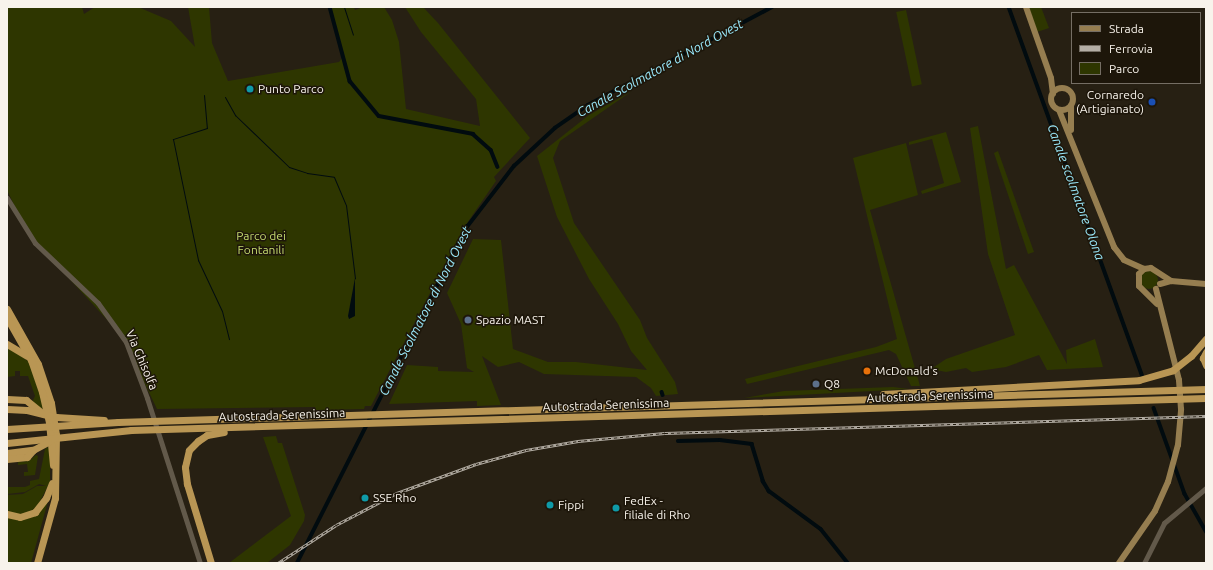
<!DOCTYPE html>
<html>
<head>
<meta charset="utf-8">
<style>
  body { margin:0 }
  #map { position:relative; width:1213px; height:570px; overflow:hidden; background:#272013; font-family:Ubuntu,sans-serif }
  div>[style] { position:absolute }
  .green>* { inset:0; background:#2e3600; transform-origin:0 0 }
  .round { border-radius:50% }
  .water>* { inset:0; background:#010b0f }
  .stream>* { height:1px; margin:-0.5px; padding:0 0.5px; transform-origin:0.5px; border-radius:0.5px; background:#010b0f }
  .canal>* { height:3.5px; margin:-1.75px; padding:0 1.75px; transform-origin:1.75px; border-radius:1.75px; background:#010b0f }
  .minor>* { height:5px; margin:-2.5px; padding:0 2.5px; transform-origin:2.5px; border-radius:2.5px; background:#62594a }
  .major>* { height:6px; margin:-3px; padding:0 3px; transform-origin:3px; border-radius:3px; background:#967e50 }
  .major>.ring { margin:-3px; padding:0; box-sizing:content-box; background:none; border:6px solid #967e50; border-radius:50% }
  .highway>* { height:7px; margin:-3.5px; padding:0 3.5px; transform-origin:3.5px; border-radius:3.5px; background:#b99654 }
  .rail>* { height:2.5px; margin-top:-1.25px; transform-origin:0; background:repeating-linear-gradient(90deg,#1d160a 0 3px,#b4aea5 0 6px); box-sizing:border-box; border-block:1px solid #b4aea5 }
  .dots>* { width:11px; height:11px; translate:-50% -50%; box-sizing:border-box; border:2px solid #1d160a; border-radius:50% }
  span { translate:-50% -50%; white-space:nowrap; text-align:center; line-height:1.15; -webkit-text-stroke:3px #1d160a; paint-order:stroke }
  .poi-label { font-size:12px; color:#f8f3eb }
  .left { translate:0 -50%; text-align:left }
  .right { translate:-100% -50%; text-align:right }
  .park-label { font-size:12px; color:#c5da6f }
  .street-label { font-size:12px; color:#f8f3eb }
  .water-label { font-size:13px; color:#9ae9fc; font-style:italic }
  .frame { position:absolute; inset:0; border:8px solid #f8f3eb; pointer-events:none }
  .legend { position:absolute; left:1071px; top:12px; width:130px; height:72px; box-sizing:border-box; background:#1d160a; border:1px solid #756e64; margin:0; padding:5px 7px; list-style:none; font-size:12px; color:#f8f3eb }
  .legend li { display:flex; align-items:center; gap:8px; height:20px }
  .legend b { width:20px; border:1px solid #756e64 }
</style>
</head>
<body>
<div id="map">
  <div class="green">
    <div style="clip-path:polygon(7px 7px,82px 7px,84px 14px,95px 7px,138px 7px,171px 21px,195px 47px,188px 7px,209px 7px,212px 43px,228px 81px,339px 62px,342px 58px,328px 7px,354px 7px,355px 10px,363px 7px,384px 7px,392px 20px,399px 42px,406px 109px,480px 126px,476px 99px,421px 32px,405px 7px,423px 7px,438px 23px,530px 138px,494px 177px,496px 181px,465px 226px,371px 406px,365px 406px,364px 409px,316px 410px,315px 407px,157px 409px,122px 336px,28px 234px,7px 190px)"></div>
    <div style="clip-path:polygon(1029px 7px,1041px 7px,1049px 28px,1037px 32px)"></div>
    <div style="left:906px;top:10px;width:76px;height:10px;rotate:78deg"></div>
    <div style="clip-path:polygon(632px 91px,560px 141px,553px 158px,574px 223px,640px 320px,647px 338px,675px 382px,678px 394px,656px 396px,651px 388px,636px 377px,544px 374px,519px 362px,498px 367px,482px 356px,501px 405px,477px 406px,477px 401px,389px 404px,407px 365px,438px 367px,438px 371px,474px 372px,467px 368px,461px 324px,447px 293px,473px 239px,501px 240px,513px 349px,548px 362px,576px 362px,647px 370px,631px 351px,618px 324px,589px 279px,557px 217px,537px 156px,589px 115px)"></div>
    <div style="clip-path:polygon(978px 126px,1006px 269px,1014px 265px,1067px 364px,1066px 350px,1095px 339px,1103px 367px,1047px 370px,1039px 355px,1006px 367px,972px 372px,966px 368px,946px 372px,931px 369px,946px 359px,1015px 335px,988px 254px,970px 128px)"></div>
    <div style="clip-path:polygon(946px 132px,961px 182px,922px 194px,921px 191px,944px 183px,932px 139px,909px 145px,909px 142px)"></div>
    <div style="clip-path:polygon(906px 143px,918px 195px,870px 210px,920px 386px,911px 386px,896px 354px,889px 350px,747px 384px,745px 379px,876px 347px,897px 339px,853px 158px)"></div>
    <div style="clip-path:polygon(998px 151px,1034px 252px,1028px 254px,994px 153px)"></div>
    <div class="round" style="left:1140px;top:271px;width:18px;height:18px"></div>
    <div style="clip-path:polygon(7px 345px,29px 362px,45px 411px,32px 402px,35px 396px,28px 376px,20px 376px,20px 371px,15px 371px,15px 376px,7px 377px)"></div>
    <div style="clip-path:polygon(893px 387px,909px 389px,744px 398px,784px 391px)"></div>
    <div style="clip-path:polygon(276px 436px,278px 443px,282px 443px,305px 515px,304px 521px,290px 545px,267px 563px,229px 563px,291px 516px,263px 437px)"></div>
    <div style="clip-path:polygon(50px 446px,50px 482px,37px 507px,23px 515px,7px 512px,7px 495px,23px 494px,37px 486px,46px 486px,39px 484px,25px 492px,7px 494px,7px 487px,25px 487px,30px 485px,30px 481px,39px 479px,45px 449px)"></div>
    <div style="clip-path:polygon(36px 455px,38px 456px,35px 475px,24px 476px,24px 472px,28px 472px,27px 464px,18px 465px,18px 462px,29px 461px)"></div>
    <div style="clip-path:polygon(48px 501px,31px 563px,7px 563px,7px 516px,16px 519px)"></div>
  </div>
  <div class="water">
    <div style="clip-path:polygon(355px 278px,355px 316px,349px 319px,348px 316px)"></div>
  </div>
  <div class="stream">
    <div style="left:344px;top:7px;width:29px;rotate:72deg"></div>
    <div style="left:204px;top:95px;width:33px;rotate:85deg"></div>
    <div style="left:207px;top:128px;width:36px;rotate:162deg"></div>
    <div style="left:173px;top:139px;width:124px;rotate:78.3deg"></div>
    <div style="left:198px;top:260px;width:56px;rotate:64.8deg"></div>
    <div style="left:222px;top:311px;width:29px;rotate:76deg"></div>
    <div style="left:225px;top:97px;width:21px;rotate:61deg"></div>
    <div style="left:235px;top:115px;width:75px;rotate:43.9deg"></div>
    <div style="left:289px;top:167px;width:19px;rotate:18deg"></div>
    <div style="left:307px;top:173px;width:27px;rotate:8deg"></div>
    <div style="left:334px;top:177px;width:30px;rotate:67deg"></div>
    <div style="left:346px;top:205px;width:74px;rotate:83deg"></div>
  </div>
  <div class="canal">
    <div style="left:330px;top:7px;width:77px;rotate:74.9deg"></div>
    <div style="left:350px;top:81px;width:45px;rotate:50.4deg"></div>
    <div style="left:379px;top:116px;width:96px;rotate:10.8deg"></div>
    <div style="left:473px;top:134px;width:24px;rotate:42deg"></div>
    <div style="left:491px;top:150px;width:18px;rotate:68deg"></div>
    <div style="left:1009px;top:7px;width:394px;rotate:70.1deg"></div>
    <div style="left:662px;top:392px;width:3px;rotate:72deg"></div>
    <div style="left:1154px;top:408px;width:91px;rotate:70.2deg"></div>
    <div style="left:1185px;top:494px;width:43px;rotate:60.4deg"></div>
    <div style="left:678px;top:441px;width:42px;rotate:-1.4deg"></div>
    <div style="left:720px;top:440px;width:32px;rotate:7deg"></div>
    <div style="left:752px;top:444px;width:39px;rotate:73deg"></div>
    <div style="left:763px;top:481px;width:12px;rotate:59deg"></div>
    <div style="left:769px;top:491px;width:64px;rotate:36.2deg"></div>
    <div style="left:821px;top:529px;width:43px;rotate:51.5deg"></div>
    <div style="left:297px;top:563px;width:377px;rotate:-63.2deg"></div>
    <div style="left:467px;top:227px;width:77px;rotate:-52.4deg"></div>
    <div style="left:514px;top:166px;width:56px;rotate:-42.8deg"></div>
    <div style="left:555px;top:128px;width:40px;rotate:-34.9deg"></div>
    <div style="left:588px;top:105px;width:208px;rotate:-28deg"></div>
  </div>
  <div class="minor">
    <div style="left:7px;top:198px;width:53px;rotate:58.1deg"></div>
    <div style="left:35px;top:243px;width:87px;rotate:43.6deg"></div>
    <div style="left:98px;top:303px;width:48px;rotate:54.3deg"></div>
    <div style="left:126px;top:342px;width:60px;rotate:69.4deg"></div>
    <div style="left:147px;top:398px;width:173px;rotate:72.2deg"></div>
    <div style="left:1144px;top:563px;width:45px;rotate:-63.4deg"></div>
    <div style="left:1164px;top:523px;width:55px;rotate:-39.8deg"></div>
  </div>
  <div class="major">
    <div style="left:1026px;top:7px;width:75px;rotate:70.6deg"></div>
    <div style="left:1051px;top:78px;width:16px;rotate:83deg"></div>
    <div class="ring" style="left:1051px;top:88px;width:16px;height:16px"></div>
    <div style="left:1071px;top:106px;width:24px;rotate:90deg"></div>
    <div style="left:1059px;top:110px;width:148px;rotate:68.1deg"></div>
    <div style="left:1114px;top:247px;width:16px;rotate:52deg"></div>
    <div style="left:1124px;top:260px;width:22px;rotate:24deg"></div>
    <div style="left:1160px;top:284px;width:11px;rotate:-15deg"></div>
    <div style="left:1171px;top:281px;width:35px;rotate:5deg"></div>
    <div style="left:1157px;top:304px;width:25px;rotate:-135deg"></div>
    <div style="left:1139px;top:286px;width:12px;rotate:-90deg"></div>
    <div style="left:1139px;top:274px;width:7px;rotate:-45deg"></div>
    <div style="left:1144px;top:269px;width:7px;rotate:-8deg"></div>
    <div style="left:1151px;top:268px;width:24px;rotate:33deg"></div>
    <div style="left:1119px;top:563px;width:63px;rotate:-55.3deg"></div>
    <div style="left:1155px;top:511px;width:32px;rotate:-66deg"></div>
    <div style="left:1168px;top:482px;width:38px;rotate:-75deg"></div>
    <div style="left:1178px;top:445px;width:36px;rotate:-85deg"></div>
    <div style="left:1181px;top:409px;width:29px;rotate:-94deg"></div>
    <div style="left:1179px;top:380px;width:94px;rotate:-104.2deg"></div>
  </div>
  <div class="highway">
    <div style="left:7px;top:309px;width:63px;rotate:60.6deg"></div>
    <div style="left:38px;top:364px;width:41px;rotate:71.6deg"></div>
    <div style="left:51px;top:403px;width:32px;rotate:81deg"></div>
    <div style="left:56px;top:435px;width:63px;rotate:90.9deg"></div>
    <div style="left:55px;top:498px;width:67px;rotate:105.5deg"></div>
    <div style="left:7px;top:318px;width:48px;rotate:60.3deg"></div>
    <div style="left:31px;top:360px;width:34px;rotate:71deg"></div>
    <div style="left:42px;top:392px;width:31px;rotate:77deg"></div>
    <div style="left:49px;top:422px;width:43px;rotate:84.7deg"></div>
    <div style="left:7px;top:344px;width:23px;rotate:31deg"></div>
    <div style="left:1206px;top:352px;width:7px;rotate:117deg"></div>
    <div style="left:1203px;top:358px;width:8px;rotate:67deg"></div>
    <div style="left:883px;top:394px;width:256px;rotate:-3.1deg"></div>
    <div style="left:1139px;top:380px;width:35px;rotate:-16deg"></div>
    <div style="left:1173px;top:370px;width:23px;rotate:-38deg"></div>
    <div style="left:1191px;top:356px;width:23px;rotate:-49deg"></div>
    <div style="left:7px;top:399px;width:19px;rotate:3deg"></div>
    <div style="left:26px;top:400px;width:21px;rotate:39deg"></div>
    <div style="left:7px;top:409px;width:20px;rotate:3deg"></div>
    <div style="left:27px;top:410px;width:30px;rotate:14deg"></div>
    <div style="left:56px;top:417px;width:48px;rotate:3.6deg"></div>
    <div style="left:7px;top:429px;width:111px;rotate:-3.6deg"></div>
    <div style="left:118px;top:422px;width:1089px;rotate:-1.74deg"></div>
    <div style="left:7px;top:443px;width:125px;rotate:-6deg"></div>
    <div style="left:131px;top:430px;width:1075px;rotate:-1.71deg"></div>
    <div style="left:7px;top:453px;width:26px;rotate:-7deg"></div>
    <div style="left:33px;top:450px;width:17px;rotate:-28deg"></div>
    <div style="left:7px;top:459px;width:20px;rotate:-6deg"></div>
    <div style="left:27px;top:457px;width:9px;rotate:-49deg"></div>
    <div style="left:7px;top:514px;width:13px;rotate:13deg"></div>
    <div style="left:20px;top:517px;width:16px;rotate:-18deg"></div>
    <div style="left:35px;top:512px;width:18px;rotate:-52deg"></div>
    <div style="left:46px;top:498px;width:16px;rotate:-68deg"></div>
    <div style="left:211px;top:563px;width:83px;rotate:-106.9deg"></div>
    <div style="left:187px;top:484px;width:17px;rotate:-97deg"></div>
    <div style="left:185px;top:467px;width:17px;rotate:-77deg"></div>
    <div style="left:189px;top:450px;width:13px;rotate:-45deg"></div>
    <div style="left:198px;top:441px;width:11px;rotate:-34deg"></div>
    <div style="left:207px;top:435px;width:17px;rotate:-10deg"></div>
  </div>
  <div class="rail">
    <div style="left:278px;top:563px;width:69px;rotate:-33.2deg"></div>
    <div style="left:336px;top:525px;width:69px;rotate:-27.7deg"></div>
    <div style="left:397px;top:493px;width:84px;rotate:-20.2deg"></div>
    <div style="left:476px;top:464px;width:52px;rotate:-15.6deg"></div>
    <div style="left:526px;top:450px;width:53px;rotate:-9.8deg"></div>
    <div style="left:578px;top:441px;width:87px;rotate:-5.3deg"></div>
    <div style="left:665px;top:433px;width:541px;rotate:-1.8deg"></div>
  </div>
  <div class="dots">
    <div style="left:250px;top:89px;background:#0f9aa8"></div>
    <div style="left:1152px;top:102px;background:#1a4fb4"></div>
    <div style="left:468px;top:320px;background:#5c6f8a"></div>
    <div style="left:867px;top:371px;background:#e8710a"></div>
    <div style="left:816px;top:384px;background:#5c6f8a"></div>
    <div style="left:365px;top:498px;background:#0f9aa8"></div>
    <div style="left:550px;top:505px;background:#0f9aa8"></div>
    <div style="left:616px;top:508px;background:#0f9aa8"></div>
  </div>
  <div class="poi-label">
    <span class="left" style="left:258px;top:89px">Punto Parco</span>
    <span class="right" style="left:1144px;top:102px">Cornaredo<br>(Artigianato)</span>
    <span class="left" style="left:476px;top:320px">Spazio MAST</span>
    <span class="left" style="left:875px;top:371px">McDonald's</span>
    <span class="left" style="left:824px;top:384px">Q8</span>
    <span class="left" style="left:373px;top:498px">SSE Rho</span>
    <span class="left" style="left:624px;top:508px">FedEx -<br>filiale di Rho</span>
    <span class="left" style="left:558px;top:505px">Fippi</span>
  </div>
  <div class="park-label">
    <span style="left:261px;top:243px">Parco dei<br>Fontanili</span>
  </div>
  <div class="street-label">
    <span style="left:142px;top:360px;rotate:67deg">Via Ghisolfa</span>
    <span style="left:930px;top:396px;rotate:-2deg">Autostrada Serenissima</span>
    <span style="left:606px;top:405px;rotate:-2deg">Autostrada Serenissima</span>
    <span style="left:282px;top:415px;rotate:-2deg">Autostrada Serenissima</span>
  </div>
  <div class="water-label">
    <span style="left:660px;top:68px;rotate:-29deg">Canale Scolmatore di Nord Ovest</span>
    <span style="left:1076px;top:192px;rotate:70deg">Canale scolmatore Olona</span>
    <span style="left:425px;top:311px;rotate:-63deg">Canale Scolmatore di Nord Ovest</span>
  </div>
  <div class="frame"></div>
  <ul class="legend">
  <li><b style="height:5px;background:#967e50"></b>Strada</li>
  <li><b style="height:5px;background:#b4aea5"></b>Ferrovia</li>
  <li><b style="height:11px;background:#2e3600"></b>Parco</li>
  </ul>
</div>
</body>
</html>
